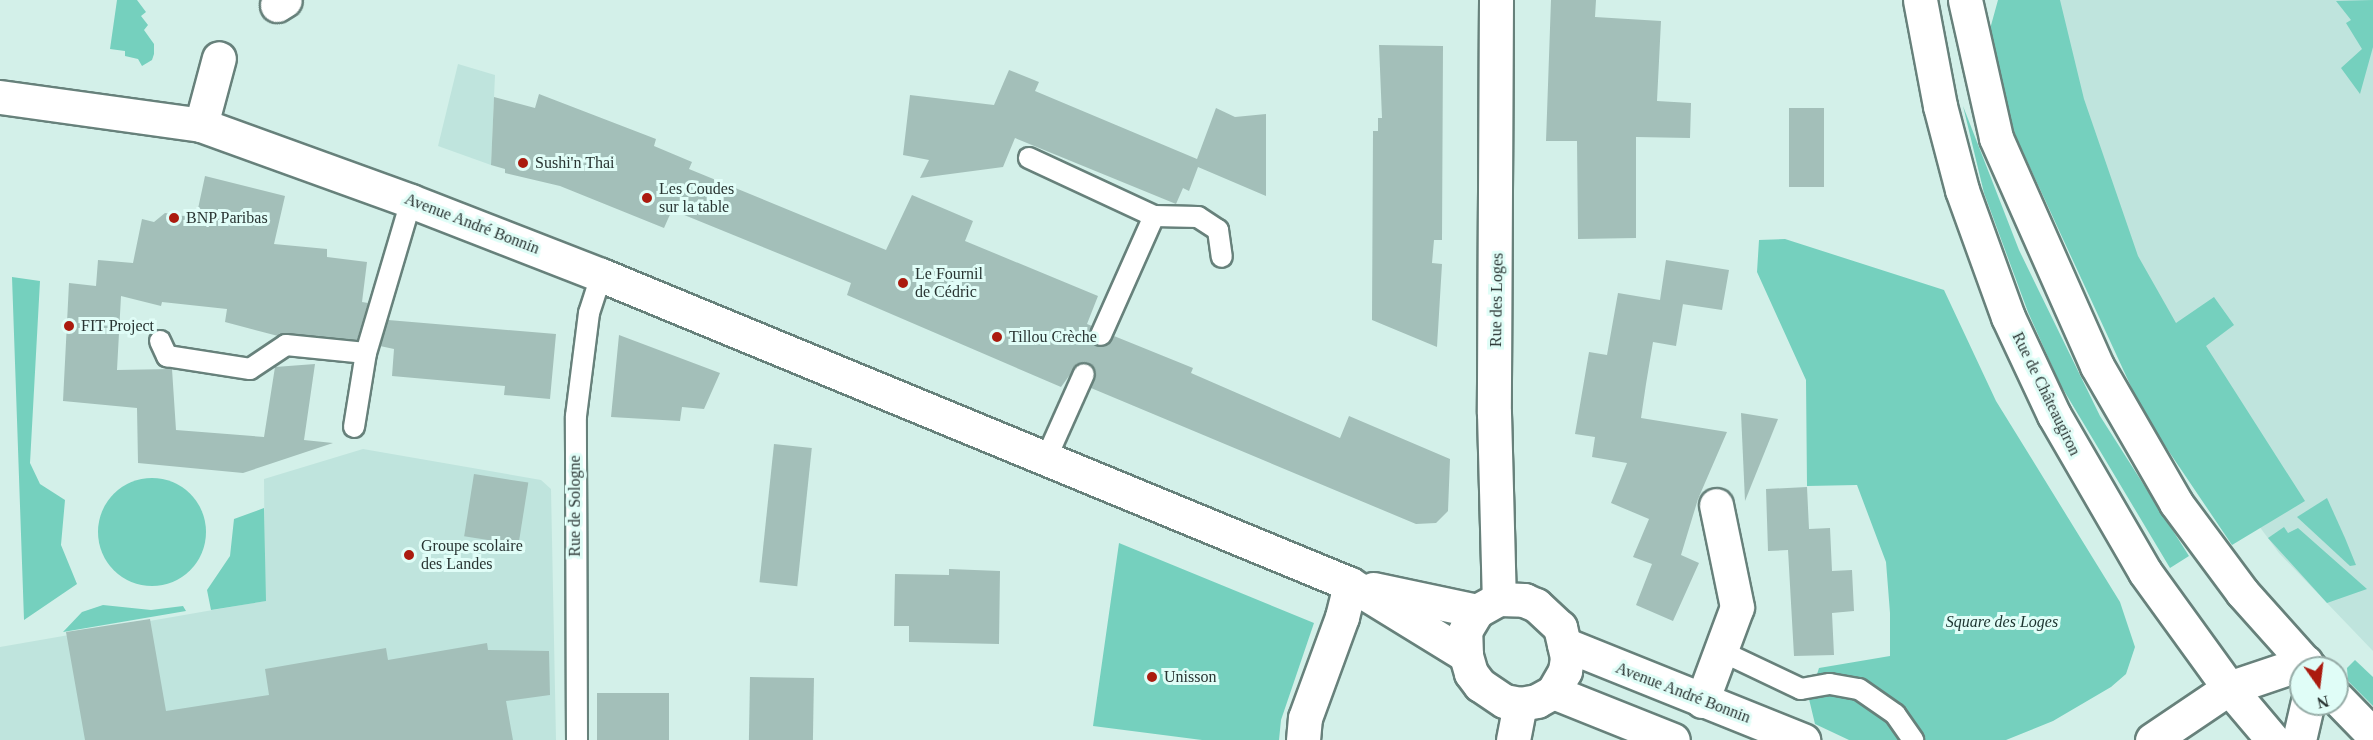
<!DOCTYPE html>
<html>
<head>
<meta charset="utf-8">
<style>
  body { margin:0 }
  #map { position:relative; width:2373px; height:740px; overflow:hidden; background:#d3f0e9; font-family:Georgia,serif }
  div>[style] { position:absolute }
  .built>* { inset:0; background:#bfe4dd }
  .green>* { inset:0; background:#75d0be }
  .round { border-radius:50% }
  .building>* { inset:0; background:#a3bfb9; transform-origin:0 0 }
  .roads { filter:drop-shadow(2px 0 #67817b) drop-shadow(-2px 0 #67817b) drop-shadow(0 2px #67817b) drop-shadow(0 -2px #67817b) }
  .lane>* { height:20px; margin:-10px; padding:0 10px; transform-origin:10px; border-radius:10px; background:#fff }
  .street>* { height:33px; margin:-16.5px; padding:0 16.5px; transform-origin:16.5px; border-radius:16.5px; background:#fff }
  .secondary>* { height:33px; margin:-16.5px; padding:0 16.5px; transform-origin:16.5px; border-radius:16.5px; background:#fff }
  .dots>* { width:16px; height:16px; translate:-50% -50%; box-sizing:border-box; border:3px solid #e0fdf7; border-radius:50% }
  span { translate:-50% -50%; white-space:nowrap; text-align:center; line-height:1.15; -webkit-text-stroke:6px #e0fdf7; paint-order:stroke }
  .poi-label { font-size:16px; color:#293432 }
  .left { translate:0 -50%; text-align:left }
  .street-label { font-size:16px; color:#293432 }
  .park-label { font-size:16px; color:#1c332f; font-style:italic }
  .north { position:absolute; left:2289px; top:656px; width:60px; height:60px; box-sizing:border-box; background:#e0fdf7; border:2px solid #97ada8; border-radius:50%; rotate:166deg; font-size:16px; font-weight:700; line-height:24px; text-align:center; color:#293432 }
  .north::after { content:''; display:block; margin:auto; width:21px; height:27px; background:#ab1b0f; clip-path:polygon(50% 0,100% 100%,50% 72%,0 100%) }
</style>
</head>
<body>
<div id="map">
  <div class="built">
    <div style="clip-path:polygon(2033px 0,2373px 0,2373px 651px,2279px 553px,2222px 476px)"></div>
    <div style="clip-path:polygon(458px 64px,495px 75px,491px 165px,438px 146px)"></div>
    <div style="clip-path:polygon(363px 449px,541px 480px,551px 489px,556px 740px,0 740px,0 647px,265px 601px,264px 479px)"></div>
  </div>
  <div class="green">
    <div style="clip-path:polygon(117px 0,137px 0,146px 12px,141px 16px,148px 25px,144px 30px,154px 44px,154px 54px,152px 60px,142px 66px,138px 59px,125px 56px,125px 51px,110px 49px)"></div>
    <div style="clip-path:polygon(1998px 0,2060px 0,2084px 99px,2138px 256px,2176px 323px,2214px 297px,2234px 325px,2206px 346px,2305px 501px,2232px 545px,2153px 428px,2134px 393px,2016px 137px,2001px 88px,1990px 29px)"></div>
    <div style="clip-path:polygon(2373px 0,2373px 47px,2360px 94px,2341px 68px,2362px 49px,2346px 23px,2351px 20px,2336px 1px)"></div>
    <div style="clip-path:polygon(1963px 106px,2019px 250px,2100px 416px,2189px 556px,2170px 568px,2060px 384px,2028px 312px,1984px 193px)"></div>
    <div style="clip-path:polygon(1785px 239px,1944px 290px,1996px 401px,2120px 602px,2135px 647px,2126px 674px,2111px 687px,2053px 721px,2006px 740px,1849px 740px,1815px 724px,1809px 699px,1819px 668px,1890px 656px,1890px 613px,1886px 562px,1857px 485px,1807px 486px,1806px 380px,1757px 272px,1759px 240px)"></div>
    <div style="clip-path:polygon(12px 277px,40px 281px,30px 463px,40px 484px,65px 500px,61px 545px,77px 584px,24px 620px)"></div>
    <div class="round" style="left:98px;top:478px;width:108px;height:108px"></div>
    <div style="clip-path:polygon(2327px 498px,2345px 538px,2356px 565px,2350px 566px,2297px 517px)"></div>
    <div style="clip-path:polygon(264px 508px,266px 601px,211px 610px,207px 590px,230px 556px,234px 519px)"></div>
    <div style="clip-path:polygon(2284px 527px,2288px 533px,2298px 528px,2367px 589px,2327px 603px,2268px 538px)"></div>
    <div style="clip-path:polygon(1119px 543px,1314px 623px,1281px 720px,1279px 740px,1202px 740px,1093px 726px)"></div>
    <div style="clip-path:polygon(103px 605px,151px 610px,183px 606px,186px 611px,63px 632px,82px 612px)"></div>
    <div style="clip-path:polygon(2355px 660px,2373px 677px,2373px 706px,2348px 681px,2347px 668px)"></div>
  </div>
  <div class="building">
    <div style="clip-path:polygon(1551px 0,1596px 0,1595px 17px,1661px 21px,1657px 101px,1691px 103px,1690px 138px,1636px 137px,1636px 238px,1578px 239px,1577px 141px,1546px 141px)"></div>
    <div style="clip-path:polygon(1379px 45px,1443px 46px,1442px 240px,1434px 240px,1432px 263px,1442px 264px,1437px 347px,1372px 320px,1373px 131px,1378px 131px,1378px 118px,1382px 118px)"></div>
    <div style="clip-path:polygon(1009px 70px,1039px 82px,1035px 91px,1197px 159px,1216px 108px,1235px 117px,1266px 114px,1266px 196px,1198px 167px,1189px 191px,1183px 188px,1176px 204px,1015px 138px,1003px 167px,920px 178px,929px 160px,903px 155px,910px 95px,994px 105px)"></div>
    <div style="clip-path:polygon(539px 94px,656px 139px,654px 146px,692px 162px,689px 169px,886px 250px,912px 195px,973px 221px,965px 241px,1098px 296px,1087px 324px,1092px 326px,1089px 337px,1096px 346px,1108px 345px,1114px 336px,1193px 368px,1191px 373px,1340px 438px,1349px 416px,1450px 459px,1448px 511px,1436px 523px,1416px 524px,1091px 388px,1096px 372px,1088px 363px,1077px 365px,1061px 387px,847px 295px,851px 283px,672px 210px,664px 228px,560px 186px,505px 173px,505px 169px,491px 165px,494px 97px,535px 108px)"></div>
    <div style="left:1789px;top:108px;width:35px;height:79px"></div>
    <div style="clip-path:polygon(205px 176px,285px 196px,274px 244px,327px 249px,327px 257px,367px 262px,362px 302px,368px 303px,357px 340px,287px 333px,278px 336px,225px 322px,227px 309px,162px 302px,161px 306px,121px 296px,117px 370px,172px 369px,176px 430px,264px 437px,275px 367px,315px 364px,304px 440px,333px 443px,243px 473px,138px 463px,137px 408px,63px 401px,69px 283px,96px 286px,98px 260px,133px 263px,142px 219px,154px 222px,165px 213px,196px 218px)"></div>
    <div style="clip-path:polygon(1666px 260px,1729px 270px,1722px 310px,1662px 301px,1683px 304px,1676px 346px,1653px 342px,1646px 384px,1641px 418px,1727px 432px,1698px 499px,1681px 555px,1699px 563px,1673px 621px,1636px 605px,1652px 564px,1633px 557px,1649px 519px,1611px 503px,1627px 463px,1592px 457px,1595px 437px,1575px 434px,1589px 352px,1607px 355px,1618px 293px,1660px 300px)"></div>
    <div style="clip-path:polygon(388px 320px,556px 334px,550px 399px,504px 395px,505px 386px,392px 376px,394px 349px,380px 346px)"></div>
    <div style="clip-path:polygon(619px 335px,720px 373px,704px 409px,682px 407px,680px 421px,611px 417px)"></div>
    <div style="clip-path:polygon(1741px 413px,1778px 419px,1745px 501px)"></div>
    <div style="left:774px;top:444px;width:38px;height:139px;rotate:6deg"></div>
    <div style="left:474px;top:474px;width:55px;height:63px;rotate:9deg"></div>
    <div style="clip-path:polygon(1807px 487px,1809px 529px,1830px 528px,1832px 571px,1852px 570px,1854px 611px,1832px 613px,1834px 655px,1794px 656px,1788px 550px,1768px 551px,1766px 489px)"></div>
    <div style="clip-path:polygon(949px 569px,1000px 571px,999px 644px,909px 642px,909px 626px,894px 626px,895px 574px,949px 575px)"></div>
    <div style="clip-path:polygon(150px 619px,166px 711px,269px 695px,265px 669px,386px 648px,388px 660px,487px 643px,488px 650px,549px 651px,550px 695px,506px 701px,513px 740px,85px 740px,66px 632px)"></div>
    <div style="left:750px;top:677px;width:64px;height:63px;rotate:1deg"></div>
    <div style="left:669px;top:693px;width:47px;height:72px;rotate:90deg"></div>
  </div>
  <div class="roads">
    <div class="lane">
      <div style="left:1029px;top:158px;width:138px;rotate:24.9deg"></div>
      <div style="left:1154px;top:216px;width:130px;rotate:114deg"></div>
      <div style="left:1154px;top:216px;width:44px;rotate:1.3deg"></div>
      <div style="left:1198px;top:217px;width:24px;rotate:33deg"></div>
      <div style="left:1218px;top:230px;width:27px;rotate:82deg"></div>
      <div style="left:160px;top:341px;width:17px;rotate:65deg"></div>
      <div style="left:167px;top:356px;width:84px;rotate:8.9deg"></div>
      <div style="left:250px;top:369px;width:43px;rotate:-33.7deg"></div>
      <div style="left:286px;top:345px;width:80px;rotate:5.7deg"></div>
      <div style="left:354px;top:427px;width:75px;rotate:-80.8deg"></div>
      <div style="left:366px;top:353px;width:159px;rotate:-73.5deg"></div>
      <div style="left:1045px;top:461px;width:95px;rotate:-65.9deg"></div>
      <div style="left:1723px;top:652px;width:86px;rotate:25.4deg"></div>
      <div style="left:1801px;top:689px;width:29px;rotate:-10deg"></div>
      <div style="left:1830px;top:684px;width:29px;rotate:10deg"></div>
      <div style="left:1859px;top:689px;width:44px;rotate:34.8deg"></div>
      <div style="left:1895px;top:714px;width:32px;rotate:55deg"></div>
      <div style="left:577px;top:740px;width:324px;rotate:-90.2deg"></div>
      <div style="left:576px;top:416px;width:104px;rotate:-82.8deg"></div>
      <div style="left:589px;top:313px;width:40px;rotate:-72deg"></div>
    </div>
    <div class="street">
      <div style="left:277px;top:5px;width:9px;rotate:-32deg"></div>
      <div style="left:201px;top:125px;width:69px;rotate:-75deg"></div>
      <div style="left:1702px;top:701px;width:100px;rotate:-69.6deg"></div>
      <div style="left:1737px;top:607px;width:104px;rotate:-101.6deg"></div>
      <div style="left:1303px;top:740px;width:22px;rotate:-85deg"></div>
      <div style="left:1305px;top:718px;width:108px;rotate:-69.9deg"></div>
      <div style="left:1342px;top:617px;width:34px;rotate:-76deg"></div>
    </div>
    <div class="secondary">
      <div style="left:1496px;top:0;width:413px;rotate:90.3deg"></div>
      <div style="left:1494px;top:413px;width:186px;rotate:88.5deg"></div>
      <div style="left:1920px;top:0;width:108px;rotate:79.3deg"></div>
      <div style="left:1940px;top:106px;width:87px;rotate:75.3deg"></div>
      <div style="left:1962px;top:190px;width:135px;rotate:70.1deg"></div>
      <div style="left:2008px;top:317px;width:108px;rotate:64.9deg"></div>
      <div style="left:2054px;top:415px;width:181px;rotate:59.9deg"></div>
      <div style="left:2145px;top:572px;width:143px;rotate:54.1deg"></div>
      <div style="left:2229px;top:688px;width:68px;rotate:49.8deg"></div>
      <div style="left:1965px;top:0;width:141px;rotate:77.3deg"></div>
      <div style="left:1996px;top:138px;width:249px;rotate:66.1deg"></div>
      <div style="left:2097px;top:366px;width:158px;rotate:60deg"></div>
      <div style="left:2176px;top:503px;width:111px;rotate:53.4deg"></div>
      <div style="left:2242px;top:592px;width:102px;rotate:48.2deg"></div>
      <div style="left:0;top:97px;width:203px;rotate:7.9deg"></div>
      <div style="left:201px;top:125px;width:223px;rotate:19.9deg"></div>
      <div style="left:411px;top:201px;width:204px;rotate:21.3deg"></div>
      <div style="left:601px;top:275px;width:810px;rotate:22.42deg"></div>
      <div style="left:1350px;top:584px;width:136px;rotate:31.5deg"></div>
      <div style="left:1373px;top:589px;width:106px;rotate:11.9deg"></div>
      <div style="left:1499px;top:599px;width:25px;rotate:2deg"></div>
      <div style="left:1524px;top:600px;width:13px;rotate:23deg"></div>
      <div style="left:1536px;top:605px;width:33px;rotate:43deg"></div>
      <div style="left:1560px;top:627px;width:32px;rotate:77deg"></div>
      <div style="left:1567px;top:658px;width:13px;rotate:99deg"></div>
      <div style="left:1565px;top:671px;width:24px;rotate:120deg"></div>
      <div style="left:1553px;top:692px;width:18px;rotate:151deg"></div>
      <div style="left:1537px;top:701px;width:17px;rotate:170deg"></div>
      <div style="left:1520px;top:704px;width:16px;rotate:-169deg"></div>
      <div style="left:1504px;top:701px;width:29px;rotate:-146deg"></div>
      <div style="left:1480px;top:685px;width:15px;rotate:-127deg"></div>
      <div style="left:1471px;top:673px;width:19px;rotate:-106deg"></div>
      <div style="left:1466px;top:655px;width:24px;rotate:-92deg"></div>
      <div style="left:1465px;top:631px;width:23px;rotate:-59deg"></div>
      <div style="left:1477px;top:611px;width:25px;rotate:-29deg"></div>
      <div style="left:1564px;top:644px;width:258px;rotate:21.9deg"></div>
      <div style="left:1553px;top:692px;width:129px;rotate:21.8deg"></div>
      <div style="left:2337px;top:698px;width:52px;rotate:45.8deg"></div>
      <div style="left:1513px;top:740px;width:37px;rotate:-79deg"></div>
      <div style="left:2152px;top:740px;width:93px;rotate:-34deg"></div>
      <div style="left:2229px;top:688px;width:81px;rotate:-18.7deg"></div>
      <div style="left:2299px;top:740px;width:37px;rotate:-77deg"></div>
    </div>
  </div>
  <div class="dots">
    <div style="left:523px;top:163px;background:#ab1b0f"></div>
    <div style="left:647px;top:198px;background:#ab1b0f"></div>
    <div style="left:174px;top:218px;background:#ab1b0f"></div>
    <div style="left:903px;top:283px;background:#ab1b0f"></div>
    <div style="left:69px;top:326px;background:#ab1b0f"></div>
    <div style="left:997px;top:337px;background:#ab1b0f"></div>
    <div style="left:409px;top:555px;background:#ab1b0f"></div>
    <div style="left:1152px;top:677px;background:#ab1b0f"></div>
  </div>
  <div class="poi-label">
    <span class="left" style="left:535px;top:163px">Sushi'n Thai</span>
    <span class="left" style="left:659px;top:198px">Les Coudes<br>sur la table</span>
    <span class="left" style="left:186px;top:218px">BNP Paribas</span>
    <span class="left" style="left:915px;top:283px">Le Fournil<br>de Cédric</span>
    <span class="left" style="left:81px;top:326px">FIT Project</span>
    <span class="left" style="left:1009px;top:337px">Tillou Crèche</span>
    <span class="left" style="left:421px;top:555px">Groupe scolaire<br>des Landes</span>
    <span class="left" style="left:1164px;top:677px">Unisson</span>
  </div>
  <div class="street-label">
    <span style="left:472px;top:224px;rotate:21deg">Avenue André Bonnin</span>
    <span style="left:1497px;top:300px;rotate:-89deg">Rue des Loges</span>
    <span style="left:2046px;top:394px;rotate:64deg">Rue de Châteaugiron</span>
    <span style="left:575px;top:506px;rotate:-90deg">Rue de Sologne</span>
    <span style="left:1683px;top:693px;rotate:21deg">Avenue André Bonnin</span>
  </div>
  <div class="park-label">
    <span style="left:2002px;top:622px">Square des Loges</span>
  </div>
  <div class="north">N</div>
</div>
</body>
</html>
